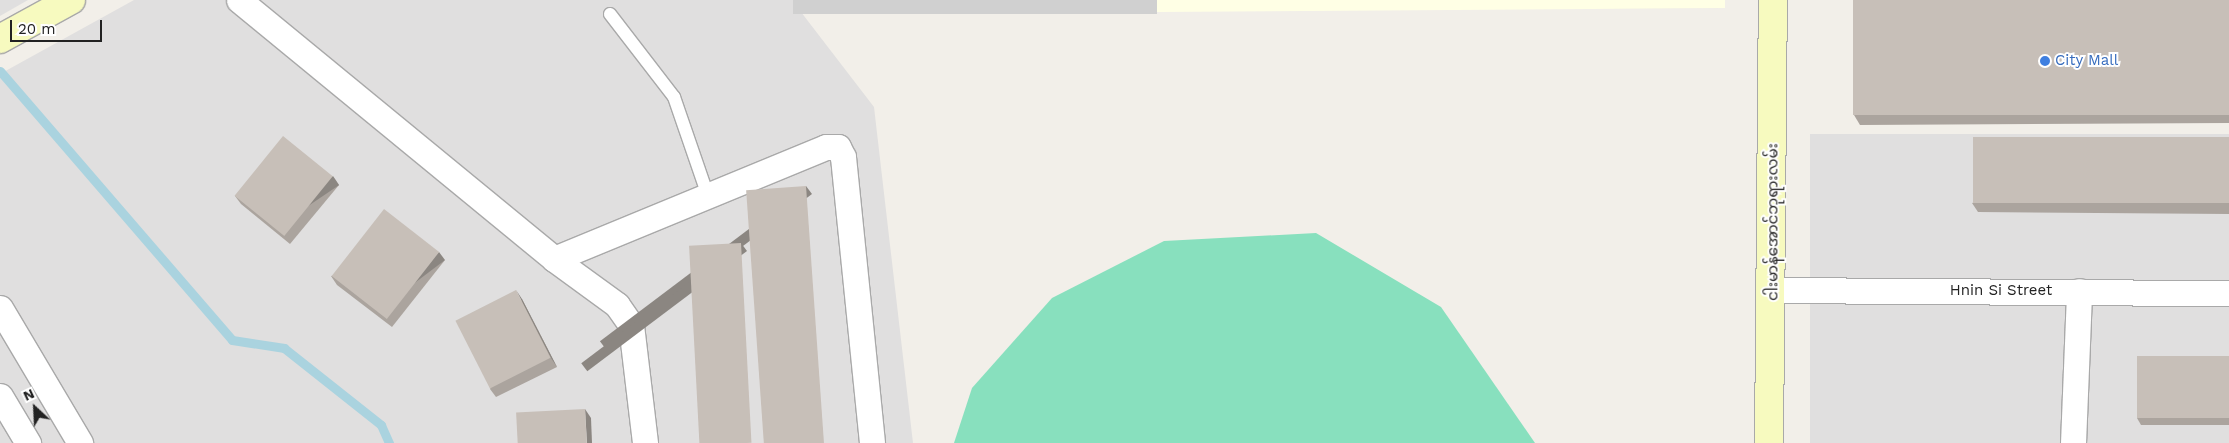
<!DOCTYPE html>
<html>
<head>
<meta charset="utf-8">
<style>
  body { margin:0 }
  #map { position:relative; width:2229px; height:443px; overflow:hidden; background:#f2efe9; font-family:"Work Sans","Noto Sans Myanmar",sans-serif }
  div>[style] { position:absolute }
  .residential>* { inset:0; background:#e0dfdf; transform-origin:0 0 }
  .education>* { inset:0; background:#ffffe5 }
  .religious>* { inset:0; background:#d0d0d0; transform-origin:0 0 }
  .pitch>* { inset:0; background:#88e0be }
  .stream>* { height:9px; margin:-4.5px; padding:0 4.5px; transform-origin:4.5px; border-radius:4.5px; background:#aad3df }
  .roads { filter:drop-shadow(1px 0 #a9a9a9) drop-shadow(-1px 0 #a9a9a9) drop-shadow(0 1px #a9a9a9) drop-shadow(0 -1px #a9a9a9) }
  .lane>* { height:12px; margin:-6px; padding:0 6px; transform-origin:6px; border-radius:6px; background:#fff }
  .street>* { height:25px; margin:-12.5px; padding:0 12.5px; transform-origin:12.5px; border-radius:12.5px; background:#fff }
  .secondary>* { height:28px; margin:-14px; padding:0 14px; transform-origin:14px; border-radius:14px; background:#f7fabf }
  .wall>* { inset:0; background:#aba49e }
  .shaded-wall>* { inset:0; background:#8b8681; transform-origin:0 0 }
  .building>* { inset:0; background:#c7bfb8; transform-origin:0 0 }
  .dots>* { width:14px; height:14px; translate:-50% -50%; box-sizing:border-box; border:2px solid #fff; border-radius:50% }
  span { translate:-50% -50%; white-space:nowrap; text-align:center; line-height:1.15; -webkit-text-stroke:4px #fff; paint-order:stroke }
  .shop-label { font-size:15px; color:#366cbe }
  .left { translate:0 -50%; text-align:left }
  .street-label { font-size:15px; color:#222 }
  .north { position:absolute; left:10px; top:383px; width:50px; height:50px; -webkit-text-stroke:4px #fff; paint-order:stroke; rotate:335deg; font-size:14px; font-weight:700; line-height:20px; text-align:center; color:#222 }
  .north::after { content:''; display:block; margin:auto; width:18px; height:22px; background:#222; clip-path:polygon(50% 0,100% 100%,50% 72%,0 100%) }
  .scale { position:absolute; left:10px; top:20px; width:92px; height:22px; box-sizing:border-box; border:2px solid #222; border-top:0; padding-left:6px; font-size:15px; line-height:18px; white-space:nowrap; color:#222; -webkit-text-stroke:4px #fff; paint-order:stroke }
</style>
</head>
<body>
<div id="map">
  <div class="residential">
    <div style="clip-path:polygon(0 0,28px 0,0 16px)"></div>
    <div style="clip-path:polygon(134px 0,1725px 0,1725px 8px,801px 12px,874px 107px,913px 443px,0 443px,0 74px)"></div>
    <div style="left:2229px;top:134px;width:309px;height:419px;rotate:90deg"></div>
  </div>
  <div class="education">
    <div style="clip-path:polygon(1157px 0,1725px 0,1725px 8px,1157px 12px)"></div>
  </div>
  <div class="religious">
    <div style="left:793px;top:0;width:364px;height:14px"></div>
  </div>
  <div class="pitch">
    <div style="clip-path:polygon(1316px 233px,1441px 307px,1535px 443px,954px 443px,972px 388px,1052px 298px,1164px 241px)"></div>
  </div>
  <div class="stream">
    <div style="left:0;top:71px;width:355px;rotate:49.2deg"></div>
    <div style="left:232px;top:340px;width:53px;rotate:8.7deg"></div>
    <div style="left:284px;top:348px;width:124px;rotate:38.4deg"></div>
    <div style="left:381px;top:425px;width:20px;rotate:66deg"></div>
  </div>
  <div class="roads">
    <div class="lane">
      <div style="left:610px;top:14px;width:105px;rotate:52.4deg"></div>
      <div style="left:674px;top:97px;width:105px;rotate:71deg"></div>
    </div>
    <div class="street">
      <div style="left:239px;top:0;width:408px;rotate:39.4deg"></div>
      <div style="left:554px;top:259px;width:78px;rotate:36.1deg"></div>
      <div style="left:617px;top:305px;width:24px;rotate:55deg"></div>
      <div style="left:631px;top:325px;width:119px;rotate:83.2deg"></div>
      <div style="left:554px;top:259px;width:294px;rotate:-22.4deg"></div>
      <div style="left:826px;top:147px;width:12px"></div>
      <div style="left:838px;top:147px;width:11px;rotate:63deg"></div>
      <div style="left:843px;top:157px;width:287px;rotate:84.2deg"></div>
      <div style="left:1773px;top:290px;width:456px;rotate:0.4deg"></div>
      <div style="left:0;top:308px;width:157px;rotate:59.3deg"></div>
      <div style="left:0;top:396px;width:55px;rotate:59.2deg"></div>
      <div style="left:2073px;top:443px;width:152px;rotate:-87.7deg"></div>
    </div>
    <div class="secondary">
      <div style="left:0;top:39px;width:81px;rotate:-28.8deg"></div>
      <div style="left:1769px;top:443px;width:443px;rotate:-89.5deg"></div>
    </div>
  </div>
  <div class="wall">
    <div style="clip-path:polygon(2229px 0,2229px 123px,1860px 125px,1854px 115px)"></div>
    <div style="clip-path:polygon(2229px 139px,2229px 214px,1978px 212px,1972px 203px)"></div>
    <div style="clip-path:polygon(339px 185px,290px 244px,241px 204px,235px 196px)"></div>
    <div style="clip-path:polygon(445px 260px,392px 327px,337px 285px,331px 276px)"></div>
    <div style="clip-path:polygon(522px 299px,557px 367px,496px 397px,490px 389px)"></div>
    <div style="clip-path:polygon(2229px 356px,2229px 425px,2141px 425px,2137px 418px)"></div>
  </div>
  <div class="shaded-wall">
    <div style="left:333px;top:176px;width:11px;height:77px;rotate:56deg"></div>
    <div style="left:806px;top:186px;width:10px;height:258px;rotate:53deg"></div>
    <div style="left:741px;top:243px;width:10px;height:200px;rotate:53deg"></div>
    <div style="left:439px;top:252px;width:10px;height:85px;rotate:53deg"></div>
    <div style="clip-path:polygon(516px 290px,522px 299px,557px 367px,551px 358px)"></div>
    <div style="clip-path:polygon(585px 409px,591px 418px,592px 443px,587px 443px)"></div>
  </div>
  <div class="building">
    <div style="left:1853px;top:0;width:376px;height:115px"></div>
    <div style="left:283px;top:136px;width:64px;height:77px;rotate:39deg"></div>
    <div style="left:1973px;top:137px;width:256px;height:66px"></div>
    <div style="left:806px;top:186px;width:258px;height:60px;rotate:86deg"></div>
    <div style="left:384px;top:209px;width:70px;height:85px;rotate:38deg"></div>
    <div style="left:741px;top:243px;width:200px;height:52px;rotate:87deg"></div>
    <div style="left:516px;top:290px;width:76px;height:68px;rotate:63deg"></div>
    <div style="left:2137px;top:356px;width:92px;height:62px"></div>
    <div style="left:585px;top:409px;width:34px;height:69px;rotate:87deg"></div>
  </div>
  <div class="dots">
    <div style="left:2045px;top:61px;background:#3f7fe0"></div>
  </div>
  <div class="shop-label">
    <span class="left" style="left:2055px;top:61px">City Mall</span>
  </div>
  <div class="street-label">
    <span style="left:1773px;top:222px;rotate:-90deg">ငါးမာန်အောင်ဘုရားလမ်း</span>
    <span style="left:2001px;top:291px">Hnin Si Street</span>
  </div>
  <div class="north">N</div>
  <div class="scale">20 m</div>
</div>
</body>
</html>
